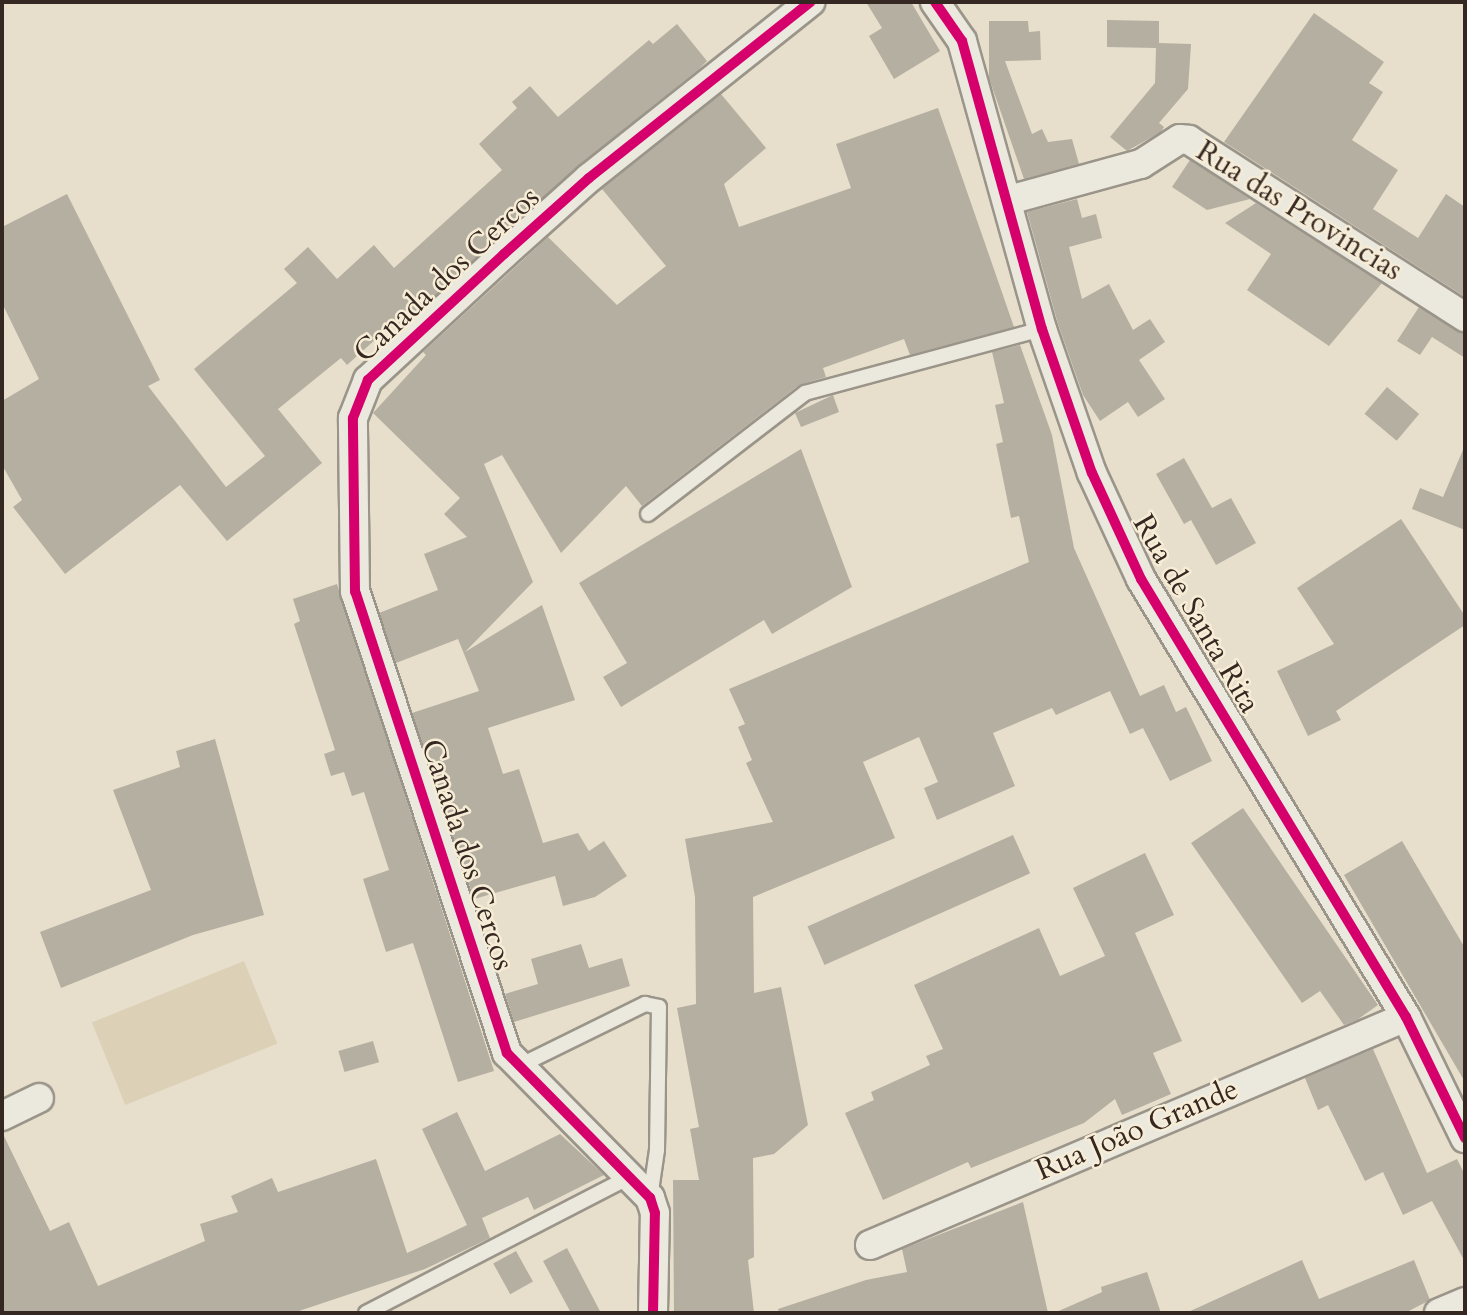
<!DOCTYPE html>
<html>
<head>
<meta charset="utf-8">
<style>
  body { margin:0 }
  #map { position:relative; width:1467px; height:1315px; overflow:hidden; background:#e7dfcc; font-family:Cardo,serif }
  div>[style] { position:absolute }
  .green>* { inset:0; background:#dcd0b7; transform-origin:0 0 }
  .building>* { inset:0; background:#b5afa2; transform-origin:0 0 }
  .roads { filter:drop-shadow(2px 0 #9a9489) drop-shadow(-2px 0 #9a9489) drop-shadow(0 2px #9a9489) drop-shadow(0 -2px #9a9489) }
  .service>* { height:14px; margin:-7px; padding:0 7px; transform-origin:7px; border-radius:7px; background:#ebe8de }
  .minor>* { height:28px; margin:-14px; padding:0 14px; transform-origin:14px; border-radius:14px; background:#ebe8de }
  .cycleway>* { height:10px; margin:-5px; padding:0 5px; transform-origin:5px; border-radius:5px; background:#d6006c }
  span { translate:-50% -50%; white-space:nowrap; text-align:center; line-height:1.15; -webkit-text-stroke:5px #f7edd6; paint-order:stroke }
  .street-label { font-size:30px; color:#352721 }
  .frame { position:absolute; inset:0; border:4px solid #352721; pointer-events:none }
</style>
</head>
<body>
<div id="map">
  <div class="green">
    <div style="left:244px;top:961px;width:89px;height:164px;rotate:68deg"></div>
  </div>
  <div class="building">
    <div style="clip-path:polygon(866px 2px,911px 2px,940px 51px,894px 79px,869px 36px,882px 28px)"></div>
    <div style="clip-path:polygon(1314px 13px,1384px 62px,1369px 83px,1383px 92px,1352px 140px,1398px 170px,1373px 209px,1418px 238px,1446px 194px,1465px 207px,1465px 297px,1224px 142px)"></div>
    <div style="clip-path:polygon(1107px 20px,1159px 21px,1159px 43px,1191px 44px,1188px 89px,1159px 123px,1164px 127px,1161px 132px,1127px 151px,1110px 137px,1155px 83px,1156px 48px,1107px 47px)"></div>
    <div style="clip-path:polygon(989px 21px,1028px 21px,1029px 32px,1040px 31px,1041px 60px,1005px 61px,1032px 134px,1042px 129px,1048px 142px,1072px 139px,1079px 164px,1024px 179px,989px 78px)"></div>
    <div style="clip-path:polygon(677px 24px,707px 61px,699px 69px,578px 166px,401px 327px,396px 321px,347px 365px,341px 358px,278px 409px,322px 463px,227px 541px,180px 485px,65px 574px,13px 507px,22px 500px,2px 465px,2px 401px,39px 379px,2px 303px,2px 227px,67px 194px,160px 380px,148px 386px,226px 487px,265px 456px,194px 369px,297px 283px,284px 269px,308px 247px,337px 279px,374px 245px,394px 268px,502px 170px,479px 144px,517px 108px,512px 102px,530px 86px,558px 117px,649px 40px,653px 44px)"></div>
    <div style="clip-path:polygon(721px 94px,766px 148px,724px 184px,739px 227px,851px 188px,836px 144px,938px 108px,1014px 327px,910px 355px,904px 339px,823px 368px,826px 377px,799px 385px,642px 506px,626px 486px,561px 553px,502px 455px,484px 464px,533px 582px,465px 652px,542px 605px,575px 700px,488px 728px,503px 774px,519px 769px,543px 843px,578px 833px,589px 851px,604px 841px,627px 876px,595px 897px,563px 906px,555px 876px,474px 899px,412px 713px,479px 691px,458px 639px,396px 663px,379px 613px,438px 590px,424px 554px,467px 537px,444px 514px,460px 498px,373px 413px,426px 355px,423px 352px,548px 237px,617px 305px,666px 266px,602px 189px)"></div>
    <div style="clip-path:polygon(1190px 160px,1250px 199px,1207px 210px,1172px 187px)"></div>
    <div style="clip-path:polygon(1077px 199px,1082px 218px,1096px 214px,1102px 238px,1069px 247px,1082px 299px,1109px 284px,1133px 330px,1150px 319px,1165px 342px,1139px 360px,1165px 399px,1138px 417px,1128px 402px,1100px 421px,1083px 395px,1058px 324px,1027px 212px)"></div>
    <div style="clip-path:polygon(1256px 203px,1382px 283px,1329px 346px,1247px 290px,1271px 254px,1225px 223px)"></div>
    <div style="clip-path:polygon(1419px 307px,1465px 333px,1465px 358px,1432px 337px,1420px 355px,1397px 341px)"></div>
    <div style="clip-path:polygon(1020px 345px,1052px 435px,1074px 548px,1140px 696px,1164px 685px,1176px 712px,1186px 707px,1212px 761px,1170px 781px,1143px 728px,1130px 734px,1110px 691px,1056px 715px,1052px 708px,993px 733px,1015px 786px,937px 820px,924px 788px,938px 782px,919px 737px,863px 762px,895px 838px,753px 897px,754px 993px,781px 987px,808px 1125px,774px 1154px,753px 1158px,754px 1257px,748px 1260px,754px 1313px,674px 1313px,673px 1180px,699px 1180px,690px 1129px,699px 1127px,677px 1008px,696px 1004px,695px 897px,685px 839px,773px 822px,746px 763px,752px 760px,738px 727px,745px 724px,729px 689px,1029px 562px,1019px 516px,1011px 518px,996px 444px,1003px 442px,995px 405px,1004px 403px,992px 352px)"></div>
    <div style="left:1387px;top:387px;width:42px;height:35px;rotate:40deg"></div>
    <div style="clip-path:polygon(833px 395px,839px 412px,801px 427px,795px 413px)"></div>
    <div style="clip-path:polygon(1465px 445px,1465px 530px,1412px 509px,1420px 488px,1443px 497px)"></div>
    <div style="clip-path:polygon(801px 449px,852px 587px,772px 634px,764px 620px,621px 707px,603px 677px,627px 663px,579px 583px)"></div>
    <div style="clip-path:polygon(1184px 458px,1212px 508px,1231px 498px,1256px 543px,1216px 565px,1191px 520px,1184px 524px,1156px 474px)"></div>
    <div style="clip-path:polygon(1401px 519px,1465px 616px,1465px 625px,1336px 711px,1341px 720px,1308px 736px,1277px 671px,1334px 644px,1297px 588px)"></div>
    <div style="clip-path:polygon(337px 584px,494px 1071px,458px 1082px,413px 943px,386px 952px,363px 879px,389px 870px,364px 792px,352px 796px,344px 772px,331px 776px,324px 754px,335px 750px,294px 624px,300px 621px,293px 599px)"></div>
    <div style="clip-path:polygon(215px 739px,264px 915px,193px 935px,61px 988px,40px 932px,151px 890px,113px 790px,180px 767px,176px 751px)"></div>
    <div style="clip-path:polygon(1243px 808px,1378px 1005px,1357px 1020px,1344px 1025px,1320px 991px,1302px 1003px,1191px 843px)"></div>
    <div style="left:1013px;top:835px;width:42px;height:225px;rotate:66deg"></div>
    <div style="clip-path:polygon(1402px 841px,1465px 948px,1465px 1082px,1344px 875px)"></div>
    <div style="clip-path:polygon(1145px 853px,1174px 915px,1135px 933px,1182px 1041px,1153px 1053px,1171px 1094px,1122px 1115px,1115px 1099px,1084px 1123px,971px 1168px,968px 1162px,883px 1200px,845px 1113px,874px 1100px,871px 1092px,930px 1065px,926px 1056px,943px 1049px,914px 985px,1039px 928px,1060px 976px,1105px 956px,1073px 888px)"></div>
    <div style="clip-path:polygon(581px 944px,589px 968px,622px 958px,630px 986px,514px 1022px,505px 994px,538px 984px,531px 959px)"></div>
    <div style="left:373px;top:1041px;width:22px;height:36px;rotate:74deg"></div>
    <div style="clip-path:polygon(1373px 1049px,1427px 1173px,1457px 1159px,1465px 1175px,1465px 1262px,1432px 1201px,1403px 1215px,1383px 1172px,1365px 1181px,1328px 1105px,1318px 1110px,1305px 1078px)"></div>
    <div style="clip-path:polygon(457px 1112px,485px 1171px,560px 1134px,604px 1175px,534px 1210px,528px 1197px,482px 1218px,490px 1238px,425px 1269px,293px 1313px,2px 1313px,2px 1132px,50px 1231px,69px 1222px,98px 1286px,205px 1241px,200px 1224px,238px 1212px,231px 1196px,272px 1178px,278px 1192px,376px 1159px,407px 1253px,440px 1238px,467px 1225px,422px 1129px)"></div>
    <div style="clip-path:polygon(1023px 1202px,1048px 1313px,779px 1313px,778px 1309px,866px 1280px,907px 1272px,902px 1249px)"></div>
    <div style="clip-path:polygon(567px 1248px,601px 1313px,571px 1313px,543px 1261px)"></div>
    <div style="left:516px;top:1251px;width:35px;height:26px;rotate:61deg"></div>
    <div style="clip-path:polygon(1302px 1260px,1319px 1299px,1414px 1260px,1430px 1300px,1405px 1313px,1186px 1313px)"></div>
    <div style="clip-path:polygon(1147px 1272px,1161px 1313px,1054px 1313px,1102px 1292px,1101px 1287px)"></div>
  </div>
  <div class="roads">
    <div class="service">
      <div style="left:648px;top:514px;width:198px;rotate:-37.6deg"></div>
      <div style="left:805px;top:393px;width:245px;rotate:-15.1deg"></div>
      <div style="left:517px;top:1067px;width:143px;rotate:-26.2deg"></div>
      <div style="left:645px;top:1004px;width:14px;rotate:12deg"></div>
      <div style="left:659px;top:1007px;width:143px;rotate:90.8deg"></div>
      <div style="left:657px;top:1150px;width:49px;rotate:98.3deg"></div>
      <div style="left:366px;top:1313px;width:296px;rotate:-27.3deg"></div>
    </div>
    <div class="minor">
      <div style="left:935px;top:2px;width:47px;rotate:55.3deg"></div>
      <div style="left:962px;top:41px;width:299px;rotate:74.5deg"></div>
      <div style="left:1042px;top:329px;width:152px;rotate:70.9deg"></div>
      <div style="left:1092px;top:473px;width:117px;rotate:65.2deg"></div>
      <div style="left:1141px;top:579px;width:512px;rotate:58.83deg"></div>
      <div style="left:1406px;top:1017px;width:135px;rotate:64deg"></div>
      <div style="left:1009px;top:200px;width:137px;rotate:-15.3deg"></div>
      <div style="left:1141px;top:164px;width:46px;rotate:-32.7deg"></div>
      <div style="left:1180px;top:139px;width:9px;rotate:6deg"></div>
      <div style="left:1189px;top:140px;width:328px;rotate:32.7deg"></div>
      <div style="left:2px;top:1116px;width:41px;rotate:-25.9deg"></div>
      <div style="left:870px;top:1245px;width:582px;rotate:-23.04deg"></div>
      <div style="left:653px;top:1313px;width:100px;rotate:-88.9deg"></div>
      <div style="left:655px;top:1213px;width:16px;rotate:-108deg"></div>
      <div style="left:650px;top:1198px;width:204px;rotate:-134.6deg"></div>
      <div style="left:507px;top:1053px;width:485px;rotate:-108.2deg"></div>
      <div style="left:355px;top:592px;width:174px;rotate:-90.7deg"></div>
      <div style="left:353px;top:418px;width:41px;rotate:-68.5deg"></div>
      <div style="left:368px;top:380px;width:185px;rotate:-42.8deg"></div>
      <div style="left:504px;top:254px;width:114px;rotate:-41.8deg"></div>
      <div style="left:589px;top:178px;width:283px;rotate:-38.5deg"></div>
      <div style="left:1439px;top:1313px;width:28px;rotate:-23deg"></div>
    </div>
  </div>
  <div class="cycleway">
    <div style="left:935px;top:2px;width:47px;rotate:55.3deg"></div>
    <div style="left:962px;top:41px;width:299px;rotate:74.5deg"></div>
    <div style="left:1042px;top:329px;width:152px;rotate:70.9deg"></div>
    <div style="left:1092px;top:473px;width:117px;rotate:65.2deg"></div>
    <div style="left:1141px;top:579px;width:512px;rotate:58.83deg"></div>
    <div style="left:1406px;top:1017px;width:135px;rotate:64deg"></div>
    <div style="left:653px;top:1313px;width:100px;rotate:-88.9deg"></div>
    <div style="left:655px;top:1213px;width:16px;rotate:-108deg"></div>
    <div style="left:650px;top:1198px;width:204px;rotate:-134.6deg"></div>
    <div style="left:507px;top:1053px;width:485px;rotate:-108.2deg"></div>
    <div style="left:355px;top:592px;width:174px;rotate:-90.7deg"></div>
    <div style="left:353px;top:418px;width:41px;rotate:-68.5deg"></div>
    <div style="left:368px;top:380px;width:185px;rotate:-42.8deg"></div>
    <div style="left:504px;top:254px;width:114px;rotate:-41.8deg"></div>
    <div style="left:589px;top:178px;width:283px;rotate:-38.5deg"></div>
  </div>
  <div class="street-label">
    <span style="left:1299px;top:211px;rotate:32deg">Rua das Provincias</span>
    <span style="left:447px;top:275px;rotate:-43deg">Canada dos Cercos</span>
    <span style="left:1196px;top:614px;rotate:60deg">Rua de Santa Rita</span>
    <span style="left:467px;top:855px;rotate:72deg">Canada dos Cercos</span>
    <span style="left:1137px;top:1130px;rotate:-23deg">Rua João Grande</span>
  </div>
  <div class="frame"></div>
</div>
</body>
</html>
